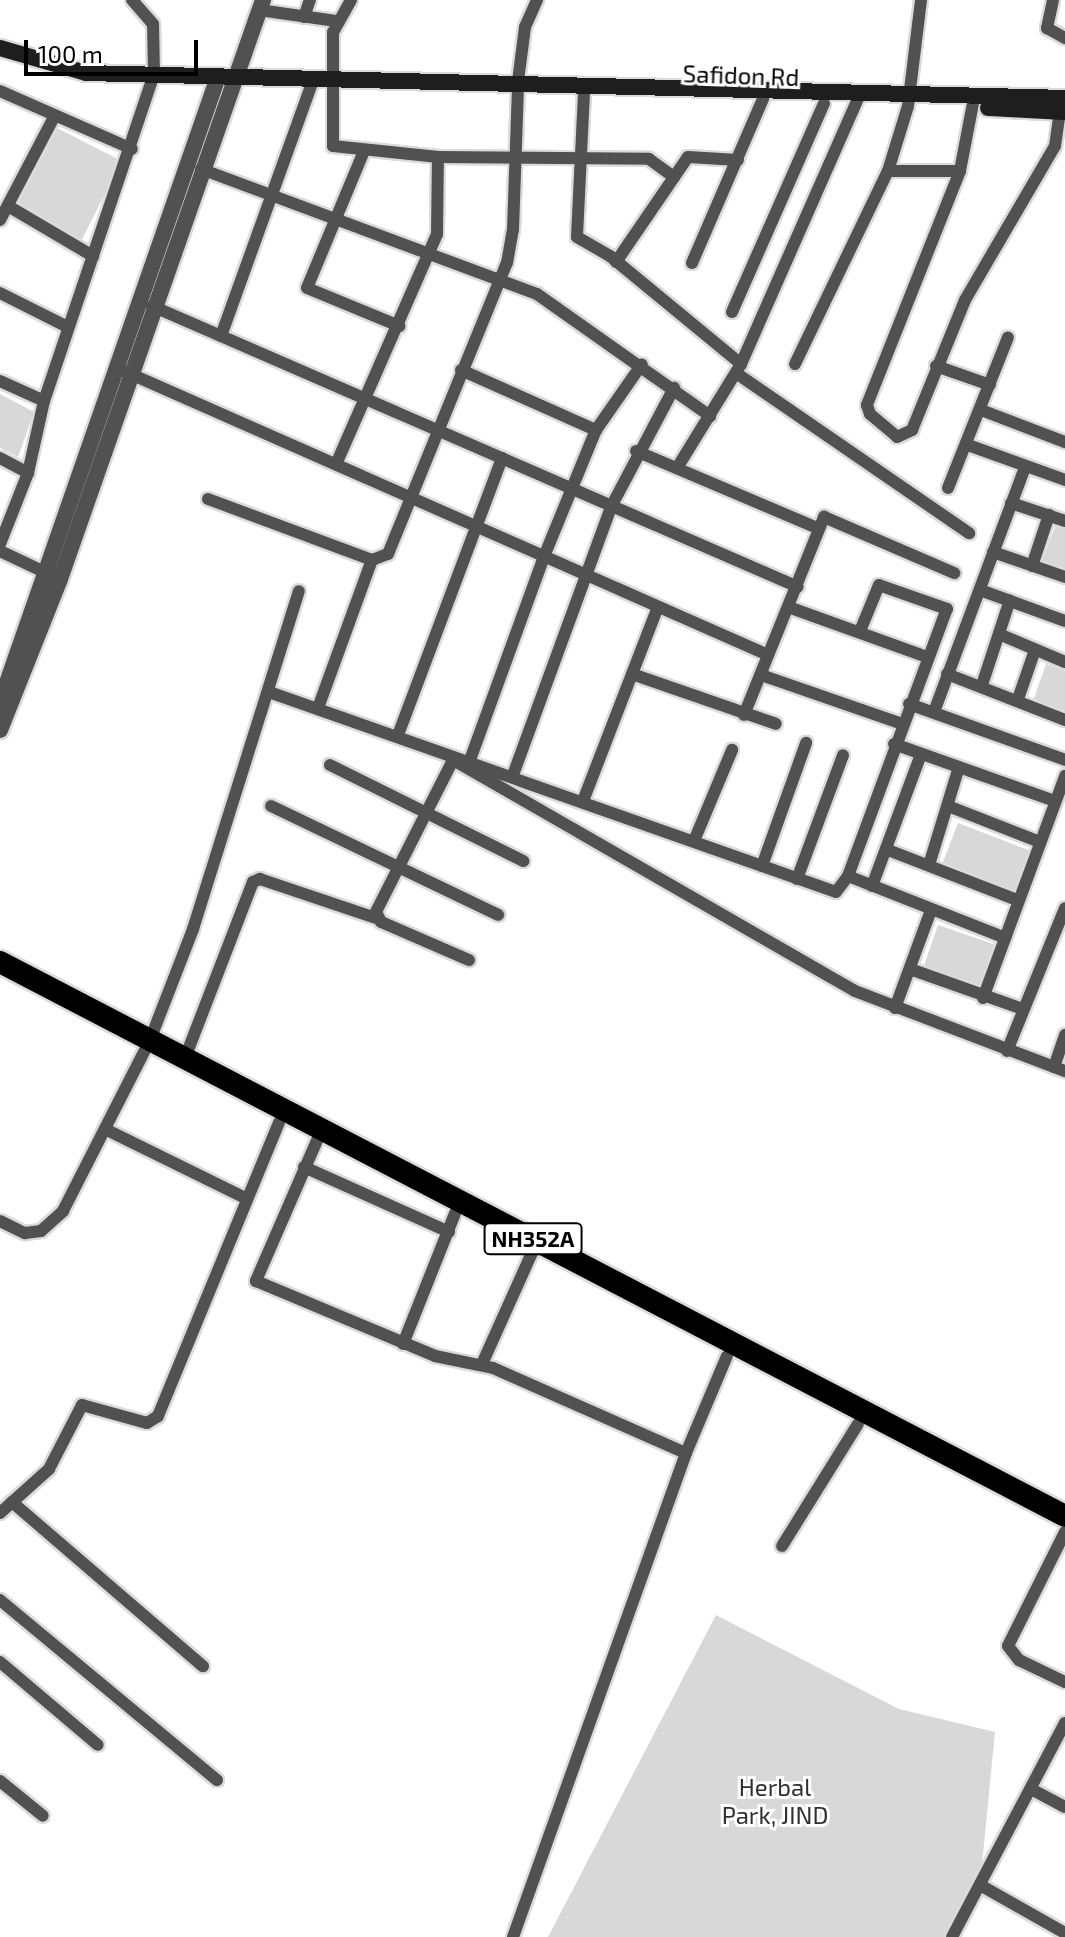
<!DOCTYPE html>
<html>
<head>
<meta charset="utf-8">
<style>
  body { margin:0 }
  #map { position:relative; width:1065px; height:1937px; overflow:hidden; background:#fff; font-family:"Exo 2",sans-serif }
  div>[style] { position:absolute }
  .green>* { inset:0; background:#d8d8d8; transform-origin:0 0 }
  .roads { filter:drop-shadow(2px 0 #dbdbdb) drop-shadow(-2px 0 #dbdbdb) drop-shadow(0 2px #dbdbdb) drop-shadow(0 -2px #dbdbdb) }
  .minor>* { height:12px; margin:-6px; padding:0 6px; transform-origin:6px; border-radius:6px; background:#515151 }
  .tertiary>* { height:16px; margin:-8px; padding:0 8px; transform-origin:8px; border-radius:8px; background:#515151 }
  .secondary>* { height:16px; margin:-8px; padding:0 8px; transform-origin:8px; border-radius:8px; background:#1e1e1e }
  .trunk>* { height:22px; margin:-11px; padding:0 11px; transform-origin:11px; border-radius:11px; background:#000 }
  span { translate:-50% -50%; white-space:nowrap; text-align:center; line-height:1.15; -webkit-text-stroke:6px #fff; paint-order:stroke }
  .shield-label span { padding:2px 6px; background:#fff; border:2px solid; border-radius:6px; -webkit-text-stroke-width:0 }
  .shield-label { font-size:22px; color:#000; font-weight:700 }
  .street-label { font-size:24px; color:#000 }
  .park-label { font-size:24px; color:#2f2f2f }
  .scale { position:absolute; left:24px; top:40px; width:174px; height:36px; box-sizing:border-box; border:4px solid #000; border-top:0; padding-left:10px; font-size:24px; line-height:28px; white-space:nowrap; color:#000; -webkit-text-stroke:6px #fff; paint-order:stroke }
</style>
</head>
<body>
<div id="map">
  <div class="green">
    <div style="left:55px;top:127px;width:75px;height:88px;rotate:27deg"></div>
    <div style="clip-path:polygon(0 394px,34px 412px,18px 457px,0 448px)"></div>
    <div style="clip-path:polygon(1057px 522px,1065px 525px,1065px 570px,1042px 561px)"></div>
    <div style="clip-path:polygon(1046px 664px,1065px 671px,1065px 716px,1032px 704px)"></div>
    <div style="left:958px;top:823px;width:85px;height:48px;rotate:21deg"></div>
    <div style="left:938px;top:925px;width:72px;height:49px;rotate:19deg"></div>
    <div style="clip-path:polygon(716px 1615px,899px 1709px,995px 1732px,980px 1885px,952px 1937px,548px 1937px)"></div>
  </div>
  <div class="roads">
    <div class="minor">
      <div style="left:351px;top:0;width:37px;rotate:119deg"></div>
      <div style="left:333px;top:32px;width:114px;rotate:90deg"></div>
      <div style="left:333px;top:146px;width:106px;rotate:6deg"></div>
      <div style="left:438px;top:157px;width:211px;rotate:0.5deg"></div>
      <div style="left:649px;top:159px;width:31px;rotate:36deg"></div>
      <div style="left:1053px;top:0;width:29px;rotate:102deg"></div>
      <div style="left:1047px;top:28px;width:21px;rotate:29deg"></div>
      <div style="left:259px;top:10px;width:78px;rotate:8.1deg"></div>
      <div style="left:304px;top:17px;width:18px;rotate:-71deg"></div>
      <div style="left:518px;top:81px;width:54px;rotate:-82.6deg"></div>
      <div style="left:525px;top:27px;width:30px;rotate:-66deg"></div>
      <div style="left:0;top:91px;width:144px;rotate:23.7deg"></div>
      <div style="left:584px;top:93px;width:144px;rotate:92.8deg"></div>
      <div style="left:577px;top:237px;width:38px;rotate:30deg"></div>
      <div style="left:610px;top:256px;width:170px;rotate:39.5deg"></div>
      <div style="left:974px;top:98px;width:74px;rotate:100.9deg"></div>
      <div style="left:960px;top:171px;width:252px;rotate:111.7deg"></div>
      <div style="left:867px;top:405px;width:9px;rotate:72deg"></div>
      <div style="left:870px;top:414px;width:35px;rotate:40deg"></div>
      <div style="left:897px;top:437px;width:17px;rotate:-25deg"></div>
      <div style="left:912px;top:430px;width:140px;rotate:-67.8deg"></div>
      <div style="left:965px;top:300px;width:178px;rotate:-59.7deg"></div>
      <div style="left:1055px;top:146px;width:42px;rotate:-81.9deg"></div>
      <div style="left:364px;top:151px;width:148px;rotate:112.6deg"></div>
      <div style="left:307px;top:288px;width:100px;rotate:22.4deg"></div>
      <div style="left:201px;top:169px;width:358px;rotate:20.4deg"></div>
      <div style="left:537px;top:294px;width:212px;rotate:35.2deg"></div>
      <div style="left:888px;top:171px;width:72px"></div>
      <div style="left:8px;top:206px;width:99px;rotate:30.5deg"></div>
      <div style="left:0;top:220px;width:116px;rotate:-62.3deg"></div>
      <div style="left:616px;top:262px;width:127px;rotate:-55.6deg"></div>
      <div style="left:688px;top:157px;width:50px;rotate:3.4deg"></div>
      <div style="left:692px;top:263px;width:179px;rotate:-66.6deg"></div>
      <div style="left:0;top:293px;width:76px;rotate:26.6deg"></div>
      <div style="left:152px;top:306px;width:704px;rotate:23.51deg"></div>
      <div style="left:732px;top:312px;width:228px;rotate:-66.2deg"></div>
      <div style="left:221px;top:336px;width:271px;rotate:-70.2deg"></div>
      <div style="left:795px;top:364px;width:214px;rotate:-64.3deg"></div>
      <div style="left:888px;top:171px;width:68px;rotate:-72.9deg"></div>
      <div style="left:908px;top:106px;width:107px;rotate:-83deg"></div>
      <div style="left:936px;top:366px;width:57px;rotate:19.4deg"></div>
      <div style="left:117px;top:368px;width:711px;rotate:23.79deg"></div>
      <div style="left:461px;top:370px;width:148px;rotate:24deg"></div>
      <div style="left:736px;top:373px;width:283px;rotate:34.5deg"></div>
      <div style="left:0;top:381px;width:48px;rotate:24.4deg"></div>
      <div style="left:981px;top:410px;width:90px;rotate:20.9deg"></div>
      <div style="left:968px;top:445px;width:103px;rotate:19.8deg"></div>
      <div style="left:636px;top:451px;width:197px;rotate:23deg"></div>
      <div style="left:0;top:458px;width:32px;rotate:28deg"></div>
      <div style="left:337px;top:462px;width:249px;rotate:-66.3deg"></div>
      <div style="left:437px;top:234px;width:77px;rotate:-89.3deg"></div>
      <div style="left:677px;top:468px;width:122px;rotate:-58.4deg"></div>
      <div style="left:741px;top:364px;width:293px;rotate:-66.2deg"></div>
      <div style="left:948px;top:488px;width:162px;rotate:-68.3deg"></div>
      <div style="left:208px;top:499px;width:175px;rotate:20.4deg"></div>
      <div style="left:372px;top:560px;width:17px;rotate:-21deg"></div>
      <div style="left:388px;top:554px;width:314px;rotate:-67.8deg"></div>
      <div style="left:507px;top:263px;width:34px;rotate:-80deg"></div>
      <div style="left:513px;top:230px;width:140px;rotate:-88deg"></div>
      <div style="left:1011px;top:503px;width:57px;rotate:18.4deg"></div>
      <div style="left:0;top:544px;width:76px;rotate:-68.5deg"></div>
      <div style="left:28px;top:473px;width:74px;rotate:-77.5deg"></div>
      <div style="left:44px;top:401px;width:345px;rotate:-71.4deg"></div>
      <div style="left:154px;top:74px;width:50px;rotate:-91.1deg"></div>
      <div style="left:153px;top:24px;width:32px;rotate:-131deg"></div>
      <div style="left:0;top:551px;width:59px;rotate:25.3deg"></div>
      <div style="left:993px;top:552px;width:76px;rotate:19.1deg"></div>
      <div style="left:1032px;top:566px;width:54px;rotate:-71.6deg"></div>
      <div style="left:980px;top:590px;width:90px;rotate:20deg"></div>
      <div style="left:791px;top:608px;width:145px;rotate:19.8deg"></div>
      <div style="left:999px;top:634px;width:72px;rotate:23deg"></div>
      <div style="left:632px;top:674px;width:152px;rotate:19.1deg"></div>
      <div style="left:947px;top:674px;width:127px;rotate:21.3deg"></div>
      <div style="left:761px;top:675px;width:147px;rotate:19.1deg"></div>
      <div style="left:982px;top:685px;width:89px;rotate:-71.8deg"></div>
      <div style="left:269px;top:692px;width:601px;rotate:19.43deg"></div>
      <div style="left:836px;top:892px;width:20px;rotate:-53deg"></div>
      <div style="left:848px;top:876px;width:285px;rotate:-69.7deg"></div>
      <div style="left:947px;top:609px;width:72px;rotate:-160.6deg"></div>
      <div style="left:879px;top:585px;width:50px;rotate:112.4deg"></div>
      <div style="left:1018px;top:699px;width:52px;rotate:-70.9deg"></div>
      <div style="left:909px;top:704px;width:166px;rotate:19.7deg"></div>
      <div style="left:318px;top:708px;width:158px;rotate:-70deg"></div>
      <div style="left:934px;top:712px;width:261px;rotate:-69.6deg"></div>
      <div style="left:744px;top:715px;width:214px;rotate:-68deg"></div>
      <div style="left:824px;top:517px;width:142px;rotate:23.3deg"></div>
      <div style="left:398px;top:735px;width:296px;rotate:-69.4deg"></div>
      <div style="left:894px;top:744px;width:171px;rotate:19.5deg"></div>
      <div style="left:453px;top:760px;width:170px;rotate:116.9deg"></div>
      <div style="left:376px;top:912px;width:11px;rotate:63deg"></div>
      <div style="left:381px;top:922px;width:96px;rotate:23.4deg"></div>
      <div style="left:470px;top:760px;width:214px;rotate:-70deg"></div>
      <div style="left:543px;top:559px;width:139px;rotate:-67.7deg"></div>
      <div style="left:596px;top:430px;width:80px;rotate:-55.1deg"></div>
      <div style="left:455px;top:761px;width:461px;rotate:29.9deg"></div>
      <div style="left:855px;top:991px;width:225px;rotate:20.9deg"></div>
      <div style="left:330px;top:765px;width:216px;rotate:26.4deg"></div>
      <div style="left:513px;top:775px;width:285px;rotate:-69.9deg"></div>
      <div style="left:611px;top:507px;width:135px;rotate:-62.1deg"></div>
      <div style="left:583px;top:801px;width:206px;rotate:-68.9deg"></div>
      <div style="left:271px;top:806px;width:252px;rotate:25.6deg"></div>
      <div style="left:948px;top:806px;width:99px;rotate:21.4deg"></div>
      <div style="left:694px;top:841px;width:99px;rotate:-67.3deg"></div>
      <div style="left:888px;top:850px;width:138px;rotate:21.2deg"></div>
      <div style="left:929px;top:865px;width:102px;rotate:-73deg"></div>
      <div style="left:762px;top:866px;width:131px;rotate:-70.3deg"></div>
      <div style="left:848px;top:876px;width:169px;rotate:21.5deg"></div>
      <div style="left:797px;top:879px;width:132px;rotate:-69.6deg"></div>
      <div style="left:872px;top:886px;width:141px;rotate:-69.6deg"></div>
      <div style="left:910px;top:969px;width:120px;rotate:19.5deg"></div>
      <div style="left:983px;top:998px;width:237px;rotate:-69.7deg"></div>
      <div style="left:895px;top:1008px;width:104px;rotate:-69.8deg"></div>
      <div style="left:1007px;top:1051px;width:154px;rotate:-67.9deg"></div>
      <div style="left:185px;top:1058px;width:189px;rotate:-68.9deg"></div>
      <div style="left:253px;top:882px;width:8px;rotate:-23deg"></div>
      <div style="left:260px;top:879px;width:122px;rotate:18.6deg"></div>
      <div style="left:1054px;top:1067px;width:34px;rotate:-71deg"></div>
      <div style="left:105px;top:1129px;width:158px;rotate:26.2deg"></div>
      <div style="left:322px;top:1129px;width:166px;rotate:113.5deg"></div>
      <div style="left:256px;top:1281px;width:194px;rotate:22.7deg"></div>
      <div style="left:435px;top:1356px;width:59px;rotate:11.7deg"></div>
      <div style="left:493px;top:1368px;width:211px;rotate:23.8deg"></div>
      <div style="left:304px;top:1167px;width:159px;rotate:24.1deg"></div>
      <div style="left:0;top:1221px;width:28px;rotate:26deg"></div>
      <div style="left:25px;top:1233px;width:16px;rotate:-7deg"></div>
      <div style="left:41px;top:1231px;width:30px;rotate:-42deg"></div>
      <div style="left:63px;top:1211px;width:192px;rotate:-63deg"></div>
      <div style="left:150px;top:1040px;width:119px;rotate:-68.8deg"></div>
      <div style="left:193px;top:929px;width:354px;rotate:-72.6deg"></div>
      <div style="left:403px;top:1344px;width:141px;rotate:-68.3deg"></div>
      <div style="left:482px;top:1364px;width:122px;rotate:-65.8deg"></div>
      <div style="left:12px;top:1502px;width:252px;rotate:40.7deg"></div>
      <div style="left:0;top:1513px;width:66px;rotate:-41.9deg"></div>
      <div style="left:49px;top:1469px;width:72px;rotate:-62.7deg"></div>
      <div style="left:82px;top:1405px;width:67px;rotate:15.5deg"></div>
      <div style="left:147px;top:1423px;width:13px;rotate:-32deg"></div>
      <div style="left:158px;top:1416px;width:318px;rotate:-67.6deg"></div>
      <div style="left:1065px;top:1532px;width:127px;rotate:116.6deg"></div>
      <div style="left:1008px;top:1646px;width:18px;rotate:52deg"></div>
      <div style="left:1019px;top:1660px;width:51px;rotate:25.6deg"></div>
      <div style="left:782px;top:1546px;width:144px;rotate:-58.1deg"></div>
      <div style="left:0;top:1600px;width:282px;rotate:39.7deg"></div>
      <div style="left:0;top:1662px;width:128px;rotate:40.3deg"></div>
      <div style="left:0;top:1781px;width:55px;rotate:39.1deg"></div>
      <div style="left:1031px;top:1789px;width:38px;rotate:28deg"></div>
      <div style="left:980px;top:1885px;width:98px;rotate:29.5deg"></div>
      <div style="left:513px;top:1937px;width:514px;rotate:-70.33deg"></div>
      <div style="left:686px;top:1453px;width:105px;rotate:-67.1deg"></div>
      <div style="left:952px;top:1937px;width:242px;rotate:-62.2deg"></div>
    </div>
    <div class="tertiary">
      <div style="left:0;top:703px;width:663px;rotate:-70.8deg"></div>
      <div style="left:0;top:730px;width:162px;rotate:-68.3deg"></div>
      <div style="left:60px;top:579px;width:614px;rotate:-70.68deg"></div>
    </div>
    <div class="secondary">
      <div style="left:0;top:48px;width:90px;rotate:16.2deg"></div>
      <div style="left:86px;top:73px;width:979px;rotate:1.46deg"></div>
      <div style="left:988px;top:108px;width:77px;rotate:3deg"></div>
    </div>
    <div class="trunk">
      <div style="left:0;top:962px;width:1200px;rotate:27.48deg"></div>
    </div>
  </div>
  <div class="shield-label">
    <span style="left:533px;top:1239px">NH352A</span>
  </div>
  <div class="street-label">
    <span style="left:741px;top:75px;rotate:2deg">Safidon Rd</span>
  </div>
  <div class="park-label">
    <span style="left:775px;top:1801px">Herbal<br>Park, JIND</span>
  </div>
  <div class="scale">100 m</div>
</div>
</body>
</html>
